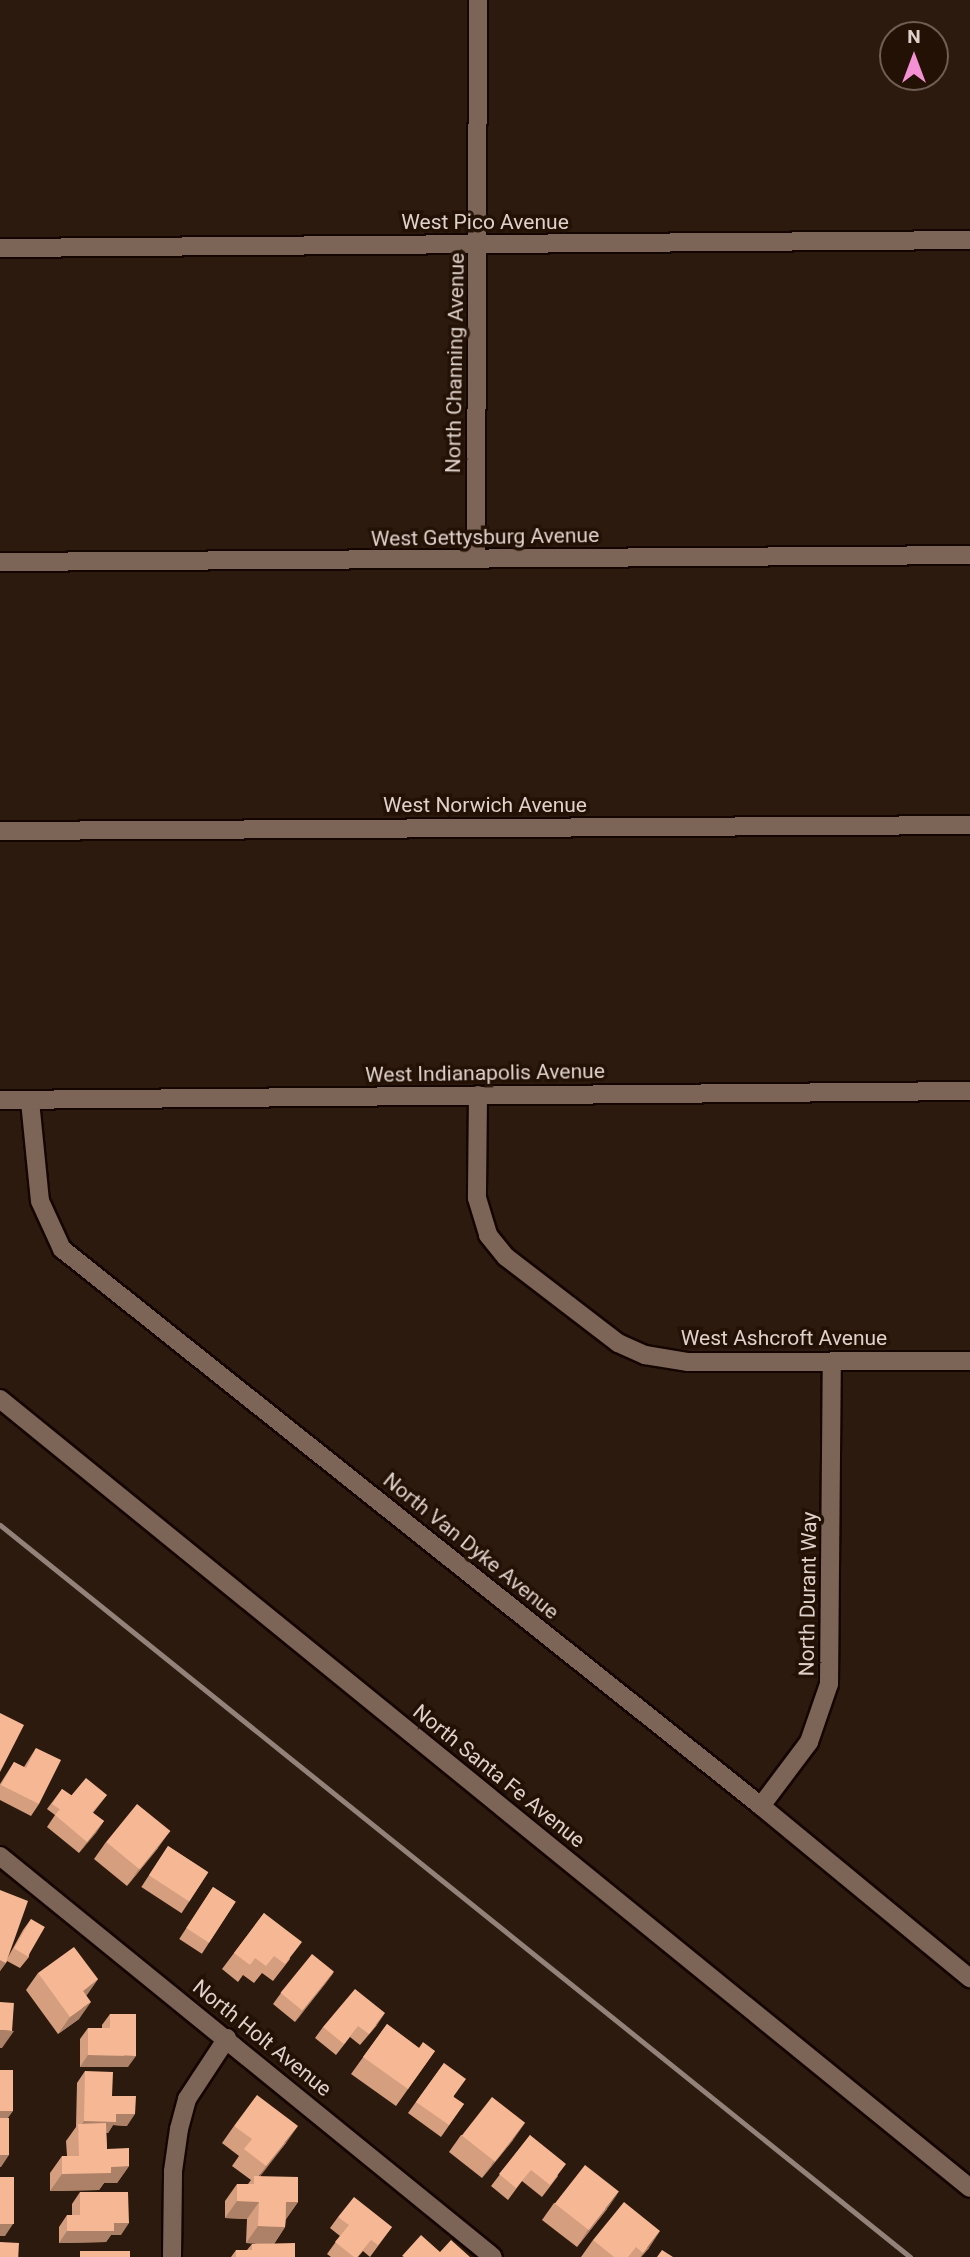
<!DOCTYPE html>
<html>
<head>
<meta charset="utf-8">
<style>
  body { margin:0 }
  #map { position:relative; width:970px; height:2257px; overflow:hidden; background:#2d1a0f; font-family:Roboto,sans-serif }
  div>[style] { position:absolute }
  .roads { filter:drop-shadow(2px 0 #150500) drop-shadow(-2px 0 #150500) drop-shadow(0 2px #150500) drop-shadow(0 -2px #150500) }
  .minor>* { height:18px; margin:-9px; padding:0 9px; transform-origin:9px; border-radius:9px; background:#7c6557 }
  .rail>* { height:5px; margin:-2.5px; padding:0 2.5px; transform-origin:2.5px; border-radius:2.5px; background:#928279 }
  .wall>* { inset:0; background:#d49e7f; transform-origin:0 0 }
  .shaded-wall>* { inset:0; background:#ac8168 }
  .building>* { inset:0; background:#f6b894; transform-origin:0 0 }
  span { translate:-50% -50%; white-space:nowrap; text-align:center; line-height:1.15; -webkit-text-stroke:7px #231106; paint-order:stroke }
  .street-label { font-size:21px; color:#dfd2ca }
  .north { position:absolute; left:879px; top:21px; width:70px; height:70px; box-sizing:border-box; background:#231106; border:2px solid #6e5e54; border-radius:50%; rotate:0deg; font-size:19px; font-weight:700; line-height:28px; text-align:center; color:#dfd2ca }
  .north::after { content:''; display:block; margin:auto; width:24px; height:32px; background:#f491d4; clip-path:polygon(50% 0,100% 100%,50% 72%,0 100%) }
</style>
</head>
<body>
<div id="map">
  <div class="roads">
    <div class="minor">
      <div style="left:0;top:248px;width:970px;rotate:-0.47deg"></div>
      <div style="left:476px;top:559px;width:559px;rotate:-89.8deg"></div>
      <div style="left:0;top:562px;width:970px;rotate:-0.41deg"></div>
      <div style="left:0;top:831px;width:970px;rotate:-0.35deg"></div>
      <div style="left:478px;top:1095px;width:103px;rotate:90.6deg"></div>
      <div style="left:477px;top:1198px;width:39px;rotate:73deg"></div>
      <div style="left:488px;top:1235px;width:28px;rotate:51deg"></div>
      <div style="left:506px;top:1257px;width:141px;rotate:37.5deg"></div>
      <div style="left:618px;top:1343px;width:30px;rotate:24deg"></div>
      <div style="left:645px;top:1355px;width:44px;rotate:9.2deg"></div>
      <div style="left:688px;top:1362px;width:282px;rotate:-0.2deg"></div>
      <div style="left:0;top:1100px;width:970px;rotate:-0.53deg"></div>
      <div style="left:30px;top:1101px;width:100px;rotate:84.3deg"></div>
      <div style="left:40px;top:1201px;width:53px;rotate:65.4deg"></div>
      <div style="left:62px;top:1249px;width:894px;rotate:38.55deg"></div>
      <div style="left:761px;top:1806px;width:271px;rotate:39.5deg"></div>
      <div style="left:0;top:1399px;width:1250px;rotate:39.12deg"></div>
      <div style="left:761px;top:1806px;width:80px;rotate:-53.1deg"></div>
      <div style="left:809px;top:1742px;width:61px;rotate:-71deg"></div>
      <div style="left:829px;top:1684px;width:321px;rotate:-89.5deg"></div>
      <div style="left:0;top:1856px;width:635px;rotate:39.12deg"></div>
      <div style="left:172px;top:2257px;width:86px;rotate:-89.3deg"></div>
      <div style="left:173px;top:2171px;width:42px;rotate:-81.9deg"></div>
      <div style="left:179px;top:2129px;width:31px;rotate:-75deg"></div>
      <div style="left:187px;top:2099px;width:73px;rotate:-56.7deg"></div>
    </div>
  </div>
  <div class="rail">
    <div style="left:0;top:1525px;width:1168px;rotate:38.81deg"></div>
  </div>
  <div class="wall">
    <div style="clip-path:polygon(36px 1748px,39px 1804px,31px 1816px,0 1800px,0 1784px,14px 1762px,24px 1767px)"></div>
    <div style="clip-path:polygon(62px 1789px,71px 1795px,107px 1795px,93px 1813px,104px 1821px,79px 1853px,47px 1827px,55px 1815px,47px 1809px)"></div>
    <div style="clip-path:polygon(106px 1842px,158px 1848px,127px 1886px,94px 1859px)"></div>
    <div style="left:168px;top:1846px;width:48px;height:49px;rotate:33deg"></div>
    <div style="left:213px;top:1887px;width:27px;height:62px;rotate:33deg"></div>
    <div style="clip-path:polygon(0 1890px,7px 1959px,23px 1930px,31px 1919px,29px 1957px,20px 1968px,7px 1961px,0 1971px)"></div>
    <div style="clip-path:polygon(264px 1913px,290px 1959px,273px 1981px,262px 1973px,254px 1983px,243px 1975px,238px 1982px,222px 1969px)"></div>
    <div style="clip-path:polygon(334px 1972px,295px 2022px,273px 2004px,281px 1993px)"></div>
    <div style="clip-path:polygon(38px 1973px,98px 1979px,86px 1996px,79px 2019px,58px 2034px,26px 1990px)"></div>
    <div style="clip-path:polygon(110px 2014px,128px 2067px,80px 2067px,80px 2039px,88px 2028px,102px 2028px,102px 2025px)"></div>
    <div style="clip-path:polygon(387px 2024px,419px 2048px,435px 2051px,396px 2106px,351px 2074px)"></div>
    <div style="clip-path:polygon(377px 2025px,360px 2045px,350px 2037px,336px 2055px,315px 2038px,323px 2027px)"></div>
    <div style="clip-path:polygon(444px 2063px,454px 2097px,464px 2104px,441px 2137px,408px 2113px)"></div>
    <div style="clip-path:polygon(85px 2071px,112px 2096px,127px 2126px,113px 2125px,108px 2133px,106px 2133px,107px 2149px,129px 2166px,117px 2183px,104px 2183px,99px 2190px,50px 2191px,50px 2173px,62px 2156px,67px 2156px,66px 2141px,76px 2127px,77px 2083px)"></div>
    <div style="clip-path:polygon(234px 2126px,286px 2143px,259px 2176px,298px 2202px,286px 2219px,285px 2227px,274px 2244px,295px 2257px,231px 2257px,236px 2250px,247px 2250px,252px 2244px,258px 2244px,246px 2243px,247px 2219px,225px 2218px,225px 2201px,237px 2184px,248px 2184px,251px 2180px,232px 2166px,239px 2156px,222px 2143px)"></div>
    <div style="clip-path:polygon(461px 2135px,513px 2140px,482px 2178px,449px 2152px)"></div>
    <div style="clip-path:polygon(530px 2135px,558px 2176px,542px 2197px,522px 2181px,508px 2200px,491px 2186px)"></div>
    <div style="clip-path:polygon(80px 2192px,121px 2235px,111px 2235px,106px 2242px,59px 2243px,59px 2227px,67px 2215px,72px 2215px,72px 2204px)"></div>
    <div style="clip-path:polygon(554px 2203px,607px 2209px,577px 2247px,542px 2220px)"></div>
    <div style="clip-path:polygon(338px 2217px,392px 2227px,370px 2257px,363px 2251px,358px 2257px,331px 2257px,327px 2254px,340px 2236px,330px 2228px)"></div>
    <div style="clip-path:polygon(593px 2240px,649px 2248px,641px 2257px,581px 2257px)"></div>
  </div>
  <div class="shaded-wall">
    <div style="clip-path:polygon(104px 1821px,96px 1833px,79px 1853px,87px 1842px)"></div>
    <div style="clip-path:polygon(170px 1831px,158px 1848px,127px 1886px,139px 1869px)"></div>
    <div style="clip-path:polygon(0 1960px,6px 1963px,0 1971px)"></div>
    <div style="clip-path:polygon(334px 1972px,326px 1983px,295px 2022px,303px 2010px)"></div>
    <div style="clip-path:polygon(98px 1979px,86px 1996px,83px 1991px)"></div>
    <div style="clip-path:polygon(91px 2002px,79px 2019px,58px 2034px,70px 2017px)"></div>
    <div style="clip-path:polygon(385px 2013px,377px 2025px,360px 2045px,369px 2034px)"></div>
    <div style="clip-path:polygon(0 2030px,14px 2031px,2px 2048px,0 2048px)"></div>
    <div style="clip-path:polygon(88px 2055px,136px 2056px,128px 2067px,80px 2067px)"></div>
    <div style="clip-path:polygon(0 2111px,13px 2111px,5px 2122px,0 2122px)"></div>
    <div style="clip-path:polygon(116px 2114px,135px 2114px,127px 2126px,113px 2125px,108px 2133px,78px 2133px,78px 2129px,84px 2121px)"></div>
    <div style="clip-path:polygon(525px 2123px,513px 2140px,482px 2178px,494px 2161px)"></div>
    <div style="clip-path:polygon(298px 2126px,286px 2143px,255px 2183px,266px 2166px)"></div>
    <div style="clip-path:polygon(0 2155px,9px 2155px,1px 2167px,0 2167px)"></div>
    <div style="clip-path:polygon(129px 2166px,117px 2183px,104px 2183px,99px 2190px,50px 2191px,62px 2174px,111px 2167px)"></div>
    <div style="clip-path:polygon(619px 2192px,607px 2209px,577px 2247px,588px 2230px)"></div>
    <div style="clip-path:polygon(237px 2201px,259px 2202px,247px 2219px,225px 2218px)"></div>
    <div style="clip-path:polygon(286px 2202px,298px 2202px,286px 2219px)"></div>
    <div style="clip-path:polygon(114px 2223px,129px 2223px,121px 2235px,111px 2235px,106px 2242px,59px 2243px,67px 2231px)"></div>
    <div style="clip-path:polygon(0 2224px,13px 2224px,5px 2236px,0 2236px)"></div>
    <div style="clip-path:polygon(258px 2226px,285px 2227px,274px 2244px,246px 2243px)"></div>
    <div style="clip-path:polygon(660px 2231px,649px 2248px,641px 2257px,640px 2257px)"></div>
  </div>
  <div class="building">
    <div style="clip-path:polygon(0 1713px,24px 1725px,0 1772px)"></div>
    <div style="clip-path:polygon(36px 1748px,61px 1760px,39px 1804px,1px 1785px,14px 1762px,26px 1768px)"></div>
    <div style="clip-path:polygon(86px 1778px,107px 1795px,92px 1812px,104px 1821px,87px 1842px,55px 1815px)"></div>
    <div style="left:62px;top:1789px;width:11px;height:18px;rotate:34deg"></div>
    <div style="left:137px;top:1804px;width:43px;height:49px;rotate:39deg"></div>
    <div style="left:168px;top:1846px;width:48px;height:35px;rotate:33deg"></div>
    <div style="left:213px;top:1887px;width:27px;height:49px;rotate:33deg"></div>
    <div style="clip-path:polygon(0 1890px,28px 1901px,6px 1963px,0 1960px)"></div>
    <div style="clip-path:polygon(264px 1913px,302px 1942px,285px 1964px,274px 1956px,266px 1966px,255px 1958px,250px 1965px,234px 1953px)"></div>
    <div style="left:31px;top:1919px;width:16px;height:34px;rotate:30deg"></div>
    <div style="clip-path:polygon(74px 1947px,98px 1979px,83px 1991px,91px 2002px,70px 2017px,38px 1973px)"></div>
    <div style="left:312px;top:1954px;width:28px;height:50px;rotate:39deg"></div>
    <div style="clip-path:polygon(355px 1989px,385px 2013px,369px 2034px,358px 2026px,344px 2044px,323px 2027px)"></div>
    <div style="left:0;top:2002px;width:14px;height:28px;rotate:4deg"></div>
    <div style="clip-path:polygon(110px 2014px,136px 2014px,136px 2056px,88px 2055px,88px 2028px,110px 2028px)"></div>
    <div style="clip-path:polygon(387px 2024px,419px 2048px,423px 2042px,435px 2051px,408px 2089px,363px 2057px)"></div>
    <div style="clip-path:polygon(444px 2063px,466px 2079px,453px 2097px,464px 2104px,449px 2125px,416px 2102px)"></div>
    <div style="left:0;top:2070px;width:13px;height:41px"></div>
    <div style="clip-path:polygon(85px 2071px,113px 2072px,112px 2096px,136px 2096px,135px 2114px,116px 2114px,116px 2122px,84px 2121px)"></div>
    <div style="clip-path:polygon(257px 2095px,298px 2126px,266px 2166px,244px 2149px,252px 2139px,234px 2126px)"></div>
    <div style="left:492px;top:2097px;width:42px;height:49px;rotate:38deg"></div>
    <div style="left:0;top:2118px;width:9px;height:37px"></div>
    <div style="clip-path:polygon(106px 2123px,107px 2149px,129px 2148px,129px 2166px,111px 2167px,111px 2173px,62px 2174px,62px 2156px,79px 2156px,78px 2124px)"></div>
    <div style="clip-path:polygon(530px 2135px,566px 2164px,550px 2185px,531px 2170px,516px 2188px,499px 2174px)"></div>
    <div style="left:585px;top:2165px;width:43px;height:49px;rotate:38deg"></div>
    <div style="clip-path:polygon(254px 2176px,298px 2177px,298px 2202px,286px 2202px,285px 2227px,258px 2226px,259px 2202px,237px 2201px,237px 2184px,254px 2184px)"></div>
    <div style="left:0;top:2177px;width:14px;height:47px"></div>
    <div style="clip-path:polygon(80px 2192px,128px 2192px,129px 2223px,114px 2223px,114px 2231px,67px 2231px,67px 2215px,80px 2215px)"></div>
    <div style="clip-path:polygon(354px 2197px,392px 2227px,378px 2245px,371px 2240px,357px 2257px,354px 2257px,335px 2242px,349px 2225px,338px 2217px)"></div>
    <div style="clip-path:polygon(624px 2202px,660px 2231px,643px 2253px,636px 2247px,628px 2257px,614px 2257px,593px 2240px)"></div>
    <div style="clip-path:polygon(421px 2235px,440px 2252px,451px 2240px,470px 2257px,404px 2257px,402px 2256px)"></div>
    <div style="left:0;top:2242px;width:19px;height:15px;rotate:3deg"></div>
    <div style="clip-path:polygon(295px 2243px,295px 2257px,236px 2257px,236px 2250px,252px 2250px,252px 2244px)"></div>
    <div style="clip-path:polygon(662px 2250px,673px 2257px,657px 2257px)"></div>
    <div style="left:80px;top:2251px;width:50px;height:6px"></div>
  </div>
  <div class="street-label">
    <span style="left:485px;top:222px">West Pico Avenue</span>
    <span style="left:455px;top:363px;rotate:-89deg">North Channing Avenue</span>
    <span style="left:485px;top:537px;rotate:-1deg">West Gettysburg Avenue</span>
    <span style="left:485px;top:805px">West Norwich Avenue</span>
    <span style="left:485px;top:1073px;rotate:-1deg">West Indianapolis Avenue</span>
    <span style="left:784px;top:1338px">West Ashcroft Avenue</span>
    <span style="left:471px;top:1546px;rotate:39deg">North Van Dyke Avenue</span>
    <span style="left:808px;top:1594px;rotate:-89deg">North Durant Way</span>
    <span style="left:499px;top:1776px;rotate:39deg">North Santa Fe Avenue</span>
    <span style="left:262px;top:2038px;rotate:39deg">North Holt Avenue</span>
  </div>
  <div class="north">N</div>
</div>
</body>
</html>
